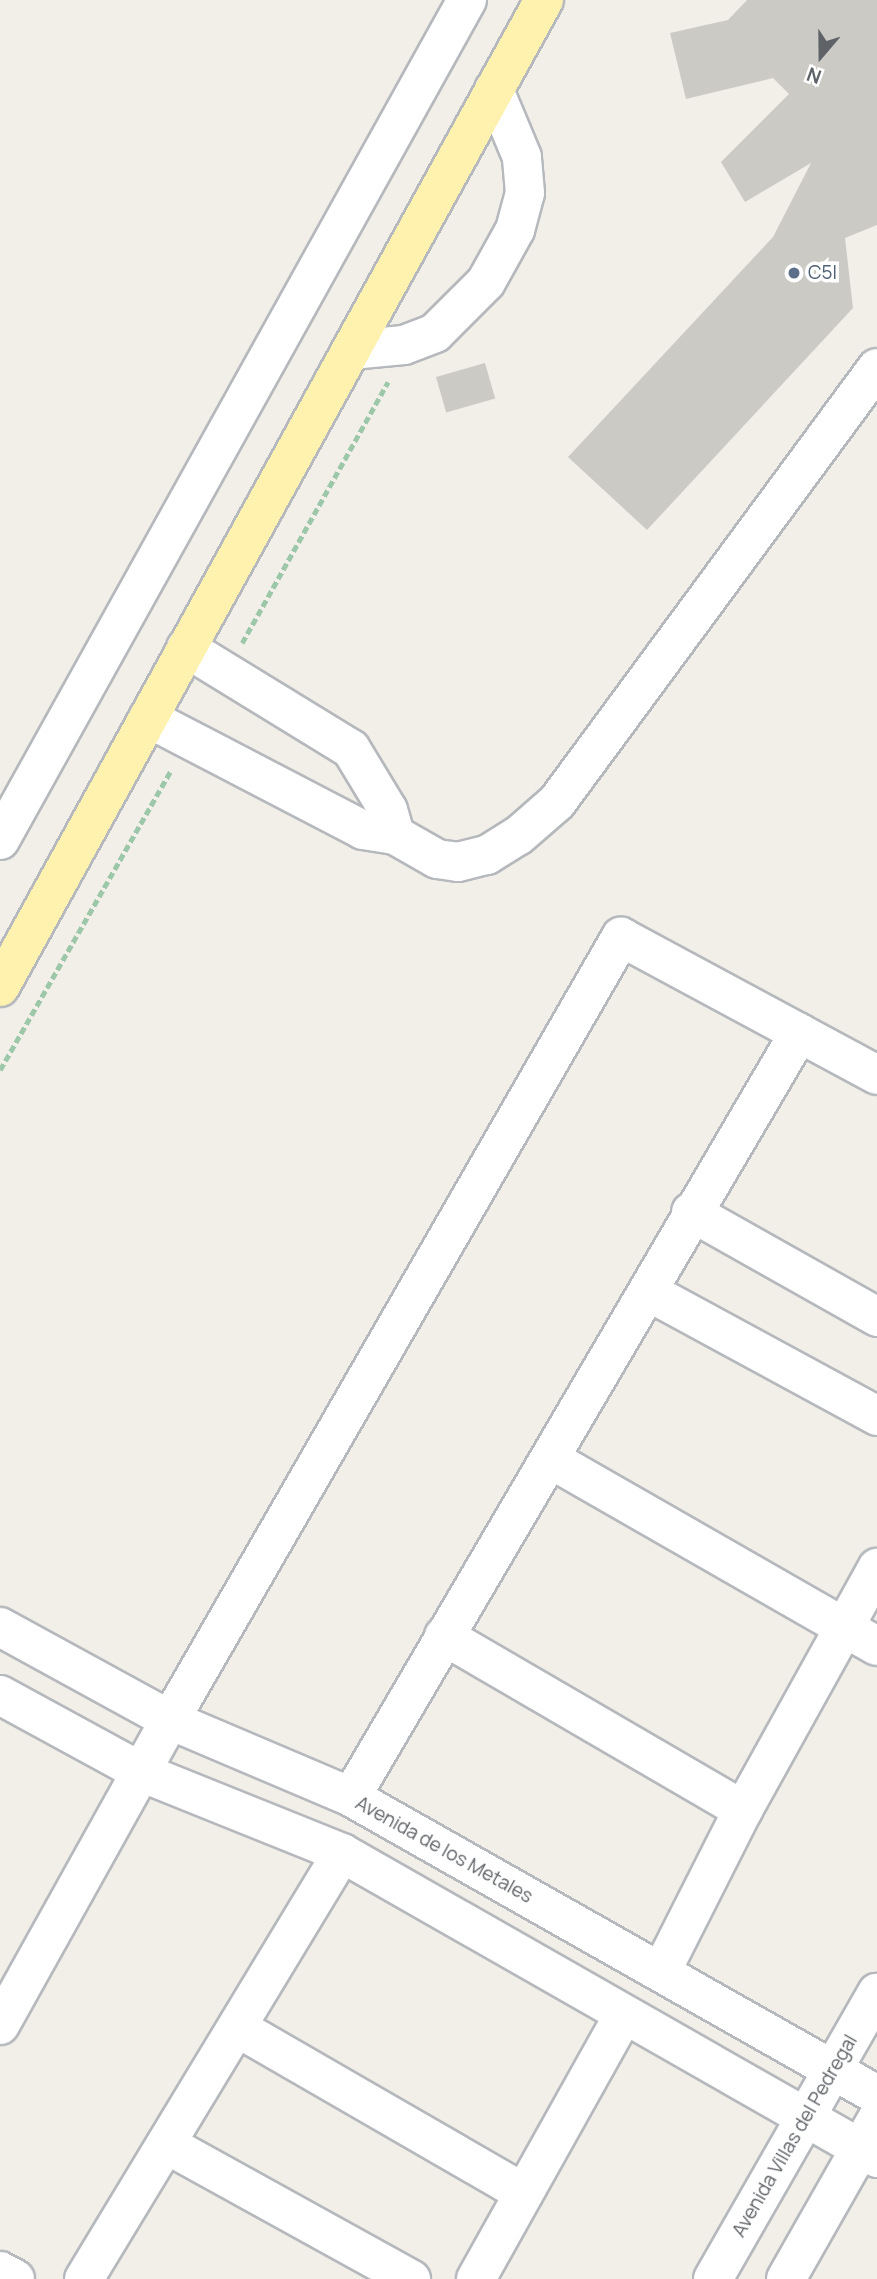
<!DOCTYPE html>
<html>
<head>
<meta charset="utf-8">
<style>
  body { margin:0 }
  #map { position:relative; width:877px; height:2279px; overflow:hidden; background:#f1efe8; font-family:Manrope,sans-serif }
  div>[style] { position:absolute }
  .building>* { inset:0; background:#cccac5; transform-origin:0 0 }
  .path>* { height:4.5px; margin-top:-2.25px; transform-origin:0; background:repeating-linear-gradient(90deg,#9cc7a9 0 7px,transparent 0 10.5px) }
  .roads { filter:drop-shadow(2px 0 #b5b8bc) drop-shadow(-2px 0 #b5b8bc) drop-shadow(0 2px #b5b8bc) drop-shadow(0 -2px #b5b8bc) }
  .minor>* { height:38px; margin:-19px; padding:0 19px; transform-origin:19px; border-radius:19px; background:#fff }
  .major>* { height:38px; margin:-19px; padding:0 19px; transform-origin:19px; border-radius:19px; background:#fff2af }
  .dots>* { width:19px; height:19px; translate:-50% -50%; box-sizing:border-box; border:4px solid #fff; border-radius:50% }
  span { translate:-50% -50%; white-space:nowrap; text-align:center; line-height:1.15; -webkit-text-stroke:7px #fff; paint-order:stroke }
  .service-label { font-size:19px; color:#4e5e75 }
  .left { translate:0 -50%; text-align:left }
  .street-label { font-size:19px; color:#5f6368 }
  .north { position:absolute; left:786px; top:21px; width:70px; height:70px; -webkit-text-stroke:5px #fff; paint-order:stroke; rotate:200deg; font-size:19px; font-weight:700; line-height:28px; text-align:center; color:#5f6368 }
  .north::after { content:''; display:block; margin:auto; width:24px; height:32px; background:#5f6368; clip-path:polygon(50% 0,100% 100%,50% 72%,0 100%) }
</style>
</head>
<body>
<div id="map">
  <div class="building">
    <div style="clip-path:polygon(747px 0,877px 0,877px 225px,845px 238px,853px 308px,647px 530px,568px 457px,773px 237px,811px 163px,745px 202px,721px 162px,789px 94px,773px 78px,686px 99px,670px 33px,728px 20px)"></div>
    <div style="left:485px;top:363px;width:37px;height:51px;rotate:74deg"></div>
  </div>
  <div class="path">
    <div style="left:242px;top:643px;width:299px;rotate:-60.8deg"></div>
    <div style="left:0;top:1070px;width:345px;rotate:-60.3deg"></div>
  </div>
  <div class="roads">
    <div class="minor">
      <div style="left:351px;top:350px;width:53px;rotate:-5.4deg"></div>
      <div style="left:404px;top:345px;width:33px;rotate:-21deg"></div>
      <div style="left:435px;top:333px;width:72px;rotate:-45deg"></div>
      <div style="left:486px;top:282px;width:60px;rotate:-60.9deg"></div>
      <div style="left:515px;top:230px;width:38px;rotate:-75deg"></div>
      <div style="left:525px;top:193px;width:36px;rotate:-95deg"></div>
      <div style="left:522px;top:157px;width:73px;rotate:-112.7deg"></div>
      <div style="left:186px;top:648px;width:193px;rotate:31.5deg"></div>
      <div style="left:351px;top:749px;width:71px;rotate:58.8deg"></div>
      <div style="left:388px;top:810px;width:26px;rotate:74deg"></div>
      <div style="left:148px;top:718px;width:242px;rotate:27.5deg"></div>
      <div style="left:363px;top:830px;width:32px;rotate:9deg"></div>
      <div style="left:395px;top:835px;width:48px;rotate:29.7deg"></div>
      <div style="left:437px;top:859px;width:21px;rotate:8deg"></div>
      <div style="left:458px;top:862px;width:30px;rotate:-14deg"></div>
      <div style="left:487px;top:855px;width:36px;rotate:-32deg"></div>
      <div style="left:518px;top:836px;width:52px;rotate:-41.1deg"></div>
      <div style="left:557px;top:802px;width:539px;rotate:-53.6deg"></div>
      <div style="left:0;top:840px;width:961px;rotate:-60.93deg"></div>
      <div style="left:691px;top:1212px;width:214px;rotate:29.4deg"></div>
      <div style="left:649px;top:1292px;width:260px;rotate:28.5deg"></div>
      <div style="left:552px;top:1460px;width:374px;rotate:29.8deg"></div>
      <div style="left:0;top:1627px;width:194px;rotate:28.7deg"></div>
      <div style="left:170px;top:1720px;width:197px;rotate:23deg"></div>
      <div style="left:351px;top:1797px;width:605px;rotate:29.53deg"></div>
      <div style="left:444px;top:1636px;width:346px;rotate:30.2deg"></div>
      <div style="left:0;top:1695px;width:163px;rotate:28.6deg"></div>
      <div style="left:143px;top:1773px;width:214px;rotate:21.9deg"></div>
      <div style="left:342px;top:1853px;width:616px;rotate:29.69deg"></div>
      <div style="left:351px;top:1797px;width:886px;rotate:-59.61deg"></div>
      <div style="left:661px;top:1972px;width:182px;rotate:-63.2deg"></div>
      <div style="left:743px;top:1810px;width:277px;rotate:-61deg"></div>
      <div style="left:0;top:2025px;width:349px;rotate:-60.9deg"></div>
      <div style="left:170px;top:1720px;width:904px;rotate:-60.06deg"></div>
      <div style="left:621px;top:937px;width:291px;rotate:28.3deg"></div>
      <div style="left:238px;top:2028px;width:330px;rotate:30deg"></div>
      <div style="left:166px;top:2144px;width:280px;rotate:28.9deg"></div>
      <div style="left:0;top:2271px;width:17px;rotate:28deg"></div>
      <div style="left:84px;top:2279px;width:498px;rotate:-58.8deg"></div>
      <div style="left:476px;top:2279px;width:301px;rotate:-60.8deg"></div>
      <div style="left:713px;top:2279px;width:330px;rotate:-60.2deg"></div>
      <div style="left:786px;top:2279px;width:184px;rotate:-60.4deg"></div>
    </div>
    <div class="major">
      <div style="left:0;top:987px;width:1127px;rotate:-61.14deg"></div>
    </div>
  </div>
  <div class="dots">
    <div style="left:794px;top:273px;background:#5c6f8a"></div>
  </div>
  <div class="service-label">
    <span class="left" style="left:808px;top:273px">C5I</span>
  </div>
  <div class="street-label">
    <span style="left:444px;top:1850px;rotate:29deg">Avenida de los Metales</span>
    <span style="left:795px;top:2136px;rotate:-60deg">Avenida Villas del Pedregal</span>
  </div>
  <div class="north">N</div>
</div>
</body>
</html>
